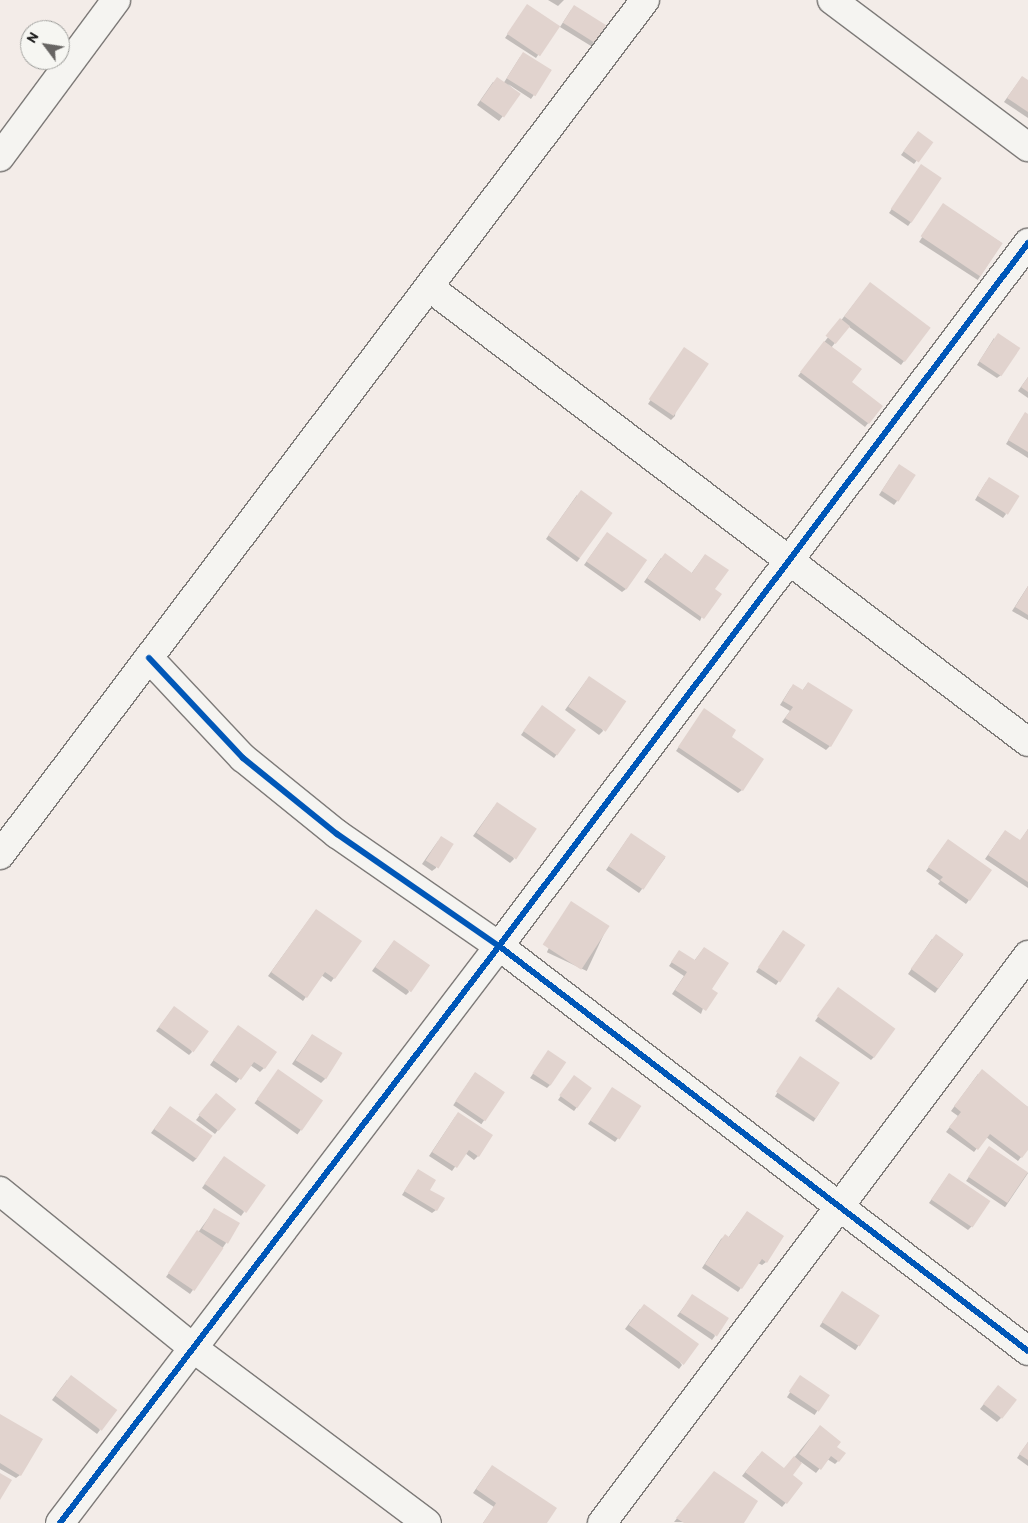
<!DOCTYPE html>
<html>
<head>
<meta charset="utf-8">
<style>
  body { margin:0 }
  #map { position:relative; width:1028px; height:1523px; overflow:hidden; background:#f3ece8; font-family:Itim,sans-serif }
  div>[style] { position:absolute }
  .shadow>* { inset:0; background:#0003; transform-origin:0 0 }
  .building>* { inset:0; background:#e1d3ce; transform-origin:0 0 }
  .roads { filter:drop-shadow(1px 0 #7d7a78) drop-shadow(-1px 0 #7d7a78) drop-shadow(0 1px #7d7a78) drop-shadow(0 -1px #7d7a78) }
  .minor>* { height:28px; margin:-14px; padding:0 14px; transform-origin:14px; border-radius:14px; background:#f5f4f1 }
  .cycleway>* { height:6px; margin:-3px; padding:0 3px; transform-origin:3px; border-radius:3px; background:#0057b8 }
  span { translate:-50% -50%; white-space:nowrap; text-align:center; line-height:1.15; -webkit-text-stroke:5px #f6f6f2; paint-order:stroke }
  .north { position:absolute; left:20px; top:20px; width:50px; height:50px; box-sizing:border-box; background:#f6f6f2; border:1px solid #9f9f9c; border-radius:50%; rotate:301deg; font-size:14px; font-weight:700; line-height:20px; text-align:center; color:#1c1c1c }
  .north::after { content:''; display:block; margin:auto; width:18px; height:22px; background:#676563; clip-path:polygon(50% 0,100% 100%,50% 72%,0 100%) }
</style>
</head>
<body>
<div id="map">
  <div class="shadow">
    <div style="clip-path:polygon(548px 0,564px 0,558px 6px)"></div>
    <div style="clip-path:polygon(524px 10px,558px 26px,536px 58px,505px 38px)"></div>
    <div style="clip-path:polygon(571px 10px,594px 42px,591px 46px,560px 27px)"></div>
    <div style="clip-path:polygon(520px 57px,551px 70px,531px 99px,508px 84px,519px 95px,499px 121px,477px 105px,493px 82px,503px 84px)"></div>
    <div style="clip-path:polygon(1022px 77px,1028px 81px,1028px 118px,1004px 102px)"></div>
    <div style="clip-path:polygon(915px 136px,931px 142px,914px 164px,901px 155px)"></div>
    <div style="clip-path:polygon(918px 170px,911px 222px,908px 226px,889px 213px)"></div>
    <div style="left:943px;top:205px;width:70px;height:44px;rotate:33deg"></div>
    <div style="clip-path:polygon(867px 287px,929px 328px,901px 365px,848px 326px,831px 348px,851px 383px,882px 406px,865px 427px,798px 376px)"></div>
    <div style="clip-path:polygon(994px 338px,1001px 375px,997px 378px,977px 365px)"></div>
    <div style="clip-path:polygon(681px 353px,675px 416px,671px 420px,648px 404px)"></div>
    <div style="clip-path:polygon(1028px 377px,1028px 398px,1018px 391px)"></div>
    <div style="clip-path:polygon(1028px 416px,1028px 458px,1006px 444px,1022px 418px)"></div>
    <div style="clip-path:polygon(896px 469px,897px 501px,894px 505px,879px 495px)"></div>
    <div style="clip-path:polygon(986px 482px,1006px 514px,1003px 518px,975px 500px)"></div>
    <div style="clip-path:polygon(577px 495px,580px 558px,577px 562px,546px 539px)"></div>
    <div style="clip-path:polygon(604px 537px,626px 589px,622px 592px,584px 565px)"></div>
    <div style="clip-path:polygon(705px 555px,713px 589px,700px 621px,644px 582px,661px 558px,691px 574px)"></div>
    <div style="clip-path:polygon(1028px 586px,1028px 620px,1012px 611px)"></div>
    <div style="clip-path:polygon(586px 681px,603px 731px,599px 735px,565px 710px)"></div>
    <div style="clip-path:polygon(808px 683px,830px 746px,826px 750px,782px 722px,790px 711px,780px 705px,790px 689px,793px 686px,802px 691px)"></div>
    <div style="clip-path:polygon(538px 711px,557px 754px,554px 758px,521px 735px)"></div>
    <div style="clip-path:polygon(701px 714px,730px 738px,742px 790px,738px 793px,676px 751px)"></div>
    <div style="clip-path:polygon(494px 807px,514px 859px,510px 863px,473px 836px)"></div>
    <div style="clip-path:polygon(1028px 829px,1028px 888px,985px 859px,1002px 835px,1020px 841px)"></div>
    <div style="clip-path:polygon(628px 838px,665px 858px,639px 893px,606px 870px)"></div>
    <div style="clip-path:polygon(438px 841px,436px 868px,432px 871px,422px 864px)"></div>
    <div style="clip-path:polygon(945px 844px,991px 870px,966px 904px,938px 884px,940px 881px,926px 871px)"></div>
    <div style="left:568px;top:907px;width:44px;height:50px;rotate:25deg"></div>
    <div style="clip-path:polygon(313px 914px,334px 978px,331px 982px,321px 975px,303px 1001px,268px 976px)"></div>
    <div style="clip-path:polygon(780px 935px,804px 945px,776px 985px,756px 972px)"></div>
    <div style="clip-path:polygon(932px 939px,963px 955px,935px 993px,908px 974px)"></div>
    <div style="clip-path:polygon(391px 945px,409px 992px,406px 995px,372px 971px)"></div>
    <div style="clip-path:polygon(704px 948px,710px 989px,701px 1014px,672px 994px,684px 976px,669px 966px,679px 951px,694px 961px)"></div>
    <div style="clip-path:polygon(835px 993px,874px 1057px,871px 1060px,815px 1021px)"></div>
    <div style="clip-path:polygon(171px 1011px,192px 1052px,189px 1055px,156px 1031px)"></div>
    <div style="clip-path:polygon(235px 1030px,264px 1068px,260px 1072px,250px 1065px,236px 1083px,210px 1065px)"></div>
    <div style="clip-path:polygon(312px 1035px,325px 1079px,321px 1083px,292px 1064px)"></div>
    <div style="clip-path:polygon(548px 1052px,550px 1085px,547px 1088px,530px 1078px)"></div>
    <div style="left:800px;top:1058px;width:46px;height:46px;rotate:33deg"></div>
    <div style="left:278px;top:1071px;width:53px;height:40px;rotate:36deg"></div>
    <div style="left:475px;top:1073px;width:34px;height:39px;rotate:34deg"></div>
    <div style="clip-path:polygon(978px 1074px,1028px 1107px,1028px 1148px,1018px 1161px,986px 1137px,974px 1152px,946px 1132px,958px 1116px,951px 1111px)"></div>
    <div style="clip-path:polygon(571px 1081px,577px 1107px,574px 1111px,558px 1100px)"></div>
    <div style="clip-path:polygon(612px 1089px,618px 1138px,615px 1142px,588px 1124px)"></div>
    <div style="clip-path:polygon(213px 1098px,218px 1130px,215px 1134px,196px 1120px)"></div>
    <div style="clip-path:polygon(170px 1107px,197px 1158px,193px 1162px,151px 1133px)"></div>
    <div style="clip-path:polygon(455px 1117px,478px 1156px,474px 1160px,465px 1153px,452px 1171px,429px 1156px)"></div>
    <div style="left:989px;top:1147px;width:47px;height:41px;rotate:34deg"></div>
    <div style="clip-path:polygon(221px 1161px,244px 1212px,241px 1216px,202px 1188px)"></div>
    <div style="clip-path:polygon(418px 1170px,436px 1210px,432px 1213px,402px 1195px)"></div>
    <div style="clip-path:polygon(949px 1174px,972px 1226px,968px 1230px,929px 1203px)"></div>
    <div style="clip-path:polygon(215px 1209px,226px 1243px,190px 1294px,166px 1277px)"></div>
    <div style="clip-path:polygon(747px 1212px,766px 1262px,762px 1265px,758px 1263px,738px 1292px,702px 1268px,721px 1239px,725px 1236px,728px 1238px)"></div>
    <div style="left:842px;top:1293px;width:43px;height:40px;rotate:34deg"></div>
    <div style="clip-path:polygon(692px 1296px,715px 1336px,712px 1340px,677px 1316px)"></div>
    <div style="clip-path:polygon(640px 1309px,682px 1365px,679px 1369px,625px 1329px)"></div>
    <div style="left:800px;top:1377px;width:33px;height:24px;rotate:33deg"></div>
    <div style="clip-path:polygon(67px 1380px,100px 1430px,97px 1434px,52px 1400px)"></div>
    <div style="clip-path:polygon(994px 1391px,1001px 1418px,997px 1422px,980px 1409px)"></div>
    <div style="clip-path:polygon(0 1416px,20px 1475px,16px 1478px,0 1469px)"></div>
    <div style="clip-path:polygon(816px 1431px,836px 1447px,838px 1461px,835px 1464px,827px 1459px,816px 1473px,801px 1462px,791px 1475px,802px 1484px,782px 1507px,742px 1476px,758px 1456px,784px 1470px)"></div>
    <div style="clip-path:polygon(1028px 1442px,1028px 1466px,1017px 1458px)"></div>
    <div style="clip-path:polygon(489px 1470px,546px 1523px,483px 1523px,494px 1507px,473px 1493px)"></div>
    <div style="clip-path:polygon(710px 1477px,742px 1523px,674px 1522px)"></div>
  </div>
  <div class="building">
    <div style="left:527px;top:4px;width:40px;height:36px;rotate:34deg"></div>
    <div style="left:574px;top:5px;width:38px;height:21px;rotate:32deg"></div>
    <div style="left:523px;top:52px;width:34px;height:31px;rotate:32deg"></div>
    <div style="clip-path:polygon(1022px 76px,1028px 80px,1028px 112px,1007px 98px)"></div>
    <div style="left:497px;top:77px;width:29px;height:29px;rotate:35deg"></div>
    <div style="left:918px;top:131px;width:19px;height:25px;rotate:36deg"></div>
    <div style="left:921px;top:164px;width:25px;height:54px;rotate:34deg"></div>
    <div style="left:943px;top:203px;width:72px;height:40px;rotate:34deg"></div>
    <div style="left:870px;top:282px;width:76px;height:43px;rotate:37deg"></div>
    <div style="left:840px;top:318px;width:13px;height:23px;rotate:39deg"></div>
    <div style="left:998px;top:333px;width:27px;height:34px;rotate:34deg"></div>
    <div style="clip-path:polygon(824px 341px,862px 369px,852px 382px,883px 406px,869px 424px,800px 372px)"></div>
    <div style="left:684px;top:347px;width:30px;height:63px;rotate:34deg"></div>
    <div style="clip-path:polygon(1028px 377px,1028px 392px,1021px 387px)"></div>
    <div style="clip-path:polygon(1025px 412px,1028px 414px,1028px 452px,1008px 440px)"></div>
    <div style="left:899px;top:464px;width:20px;height:32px;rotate:33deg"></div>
    <div style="left:989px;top:477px;width:36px;height:22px;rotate:32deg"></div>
    <div style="left:581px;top:490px;width:39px;height:56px;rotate:36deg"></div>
    <div style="left:607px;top:532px;width:49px;height:36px;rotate:35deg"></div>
    <div style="clip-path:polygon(665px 553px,692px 573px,705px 554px,729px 570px,715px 589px,722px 594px,704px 619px,647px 578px)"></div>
    <div style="clip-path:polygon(1028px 586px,1028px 615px,1015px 607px)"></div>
    <div style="left:589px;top:676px;width:45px;height:37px;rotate:34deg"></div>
    <div style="clip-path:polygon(808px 682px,853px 710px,831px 747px,785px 718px,793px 707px,783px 701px,793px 684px,803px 690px)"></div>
    <div style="left:542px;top:705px;width:42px;height:32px;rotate:36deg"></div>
    <div style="clip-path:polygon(704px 708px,736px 730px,732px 737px,764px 759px,743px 791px,678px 747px)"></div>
    <div style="left:497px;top:802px;width:48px;height:37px;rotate:34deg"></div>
    <div style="clip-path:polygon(1028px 829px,1028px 882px,988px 855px,1005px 830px,1020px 840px)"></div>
    <div style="left:631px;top:833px;width:42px;height:40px;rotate:34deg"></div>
    <div style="left:441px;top:836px;width:15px;height:29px;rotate:32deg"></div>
    <div style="clip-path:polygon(948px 839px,992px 870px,970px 901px,940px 880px,943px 877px,928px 867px)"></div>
    <div style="left:571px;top:901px;width:46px;height:52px;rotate:33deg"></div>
    <div style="clip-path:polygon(316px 909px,362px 941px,335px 979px,325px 972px,307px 998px,271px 972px)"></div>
    <div style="left:783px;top:930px;width:27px;height:45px;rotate:34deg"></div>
    <div style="left:936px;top:934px;width:34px;height:43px;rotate:36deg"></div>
    <div style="left:394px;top:940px;width:44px;height:33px;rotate:35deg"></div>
    <div style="clip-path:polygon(704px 947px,729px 963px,712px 989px,718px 993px,706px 1011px,675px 990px,687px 972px,671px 962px,679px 950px,695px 960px)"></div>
    <div style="left:838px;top:987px;width:71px;height:36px;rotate:36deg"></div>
    <div style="left:174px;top:1006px;width:43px;height:26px;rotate:36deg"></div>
    <div style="clip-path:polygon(238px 1025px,277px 1052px,265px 1069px,254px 1062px,241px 1080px,213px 1060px)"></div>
    <div style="left:312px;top:1034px;width:36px;height:31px;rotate:32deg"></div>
    <div style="left:548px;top:1050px;width:22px;height:28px;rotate:34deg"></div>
    <div style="left:800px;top:1056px;width:48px;height:43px;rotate:34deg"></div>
    <div style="left:278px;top:1069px;width:55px;height:37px;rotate:35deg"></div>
    <div style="clip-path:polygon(982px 1069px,1028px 1107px,1028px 1150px,1022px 1158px,990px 1134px,978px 1150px,949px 1127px,961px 1112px,954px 1106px)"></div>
    <div style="left:475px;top:1072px;width:36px;height:35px;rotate:34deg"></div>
    <div style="left:574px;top:1075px;width:22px;height:25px;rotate:36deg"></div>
    <div style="left:612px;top:1087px;width:35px;height:40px;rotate:33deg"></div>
    <div style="left:216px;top:1093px;width:26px;height:28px;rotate:39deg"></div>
    <div style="left:170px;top:1106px;width:52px;height:28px;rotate:35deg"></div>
    <div style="clip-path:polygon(458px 1112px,493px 1135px,479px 1157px,469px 1150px,457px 1168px,432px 1152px)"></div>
    <div style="left:989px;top:1146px;width:47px;height:37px;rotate:34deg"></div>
    <div style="left:224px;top:1156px;width:51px;height:34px;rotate:35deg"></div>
    <div style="clip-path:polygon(418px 1169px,436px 1180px,430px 1190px,445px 1198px,437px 1211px,404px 1191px)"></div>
    <div style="left:949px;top:1173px;width:50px;height:32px;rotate:34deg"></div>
    <div style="left:214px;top:1208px;width:30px;height:24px;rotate:30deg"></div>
    <div style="clip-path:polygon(747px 1211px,784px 1236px,767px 1263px,762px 1259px,742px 1289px,705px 1264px,725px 1234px,729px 1237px)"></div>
    <div style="left:197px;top:1230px;width:32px;height:52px;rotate:34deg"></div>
    <div style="left:842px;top:1291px;width:45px;height:37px;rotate:33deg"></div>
    <div style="left:692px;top:1294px;width:44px;height:22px;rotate:33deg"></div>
    <div style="left:644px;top:1304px;width:68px;height:26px;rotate:36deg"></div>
    <div style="left:71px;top:1375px;width:58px;height:26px;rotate:37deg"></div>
    <div style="left:800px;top:1375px;width:36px;height:20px;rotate:34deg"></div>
    <div style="left:998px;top:1385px;width:24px;height:24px;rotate:38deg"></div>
    <div style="clip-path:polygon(0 1414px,43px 1439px,21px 1476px,0 1463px)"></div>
    <div style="clip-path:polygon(820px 1425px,841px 1442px,837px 1447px,846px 1453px,839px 1462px,831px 1456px,821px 1470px,799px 1454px)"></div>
    <div style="clip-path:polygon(1028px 1442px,1028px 1460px,1019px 1454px)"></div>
    <div style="clip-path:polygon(762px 1451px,784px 1468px,794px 1456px,802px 1463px,793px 1475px,803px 1483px,787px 1504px,745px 1472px)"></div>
    <div style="clip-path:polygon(492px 1465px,557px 1508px,547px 1523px,483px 1523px,496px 1503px,476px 1489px)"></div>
    <div style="clip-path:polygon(714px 1471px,758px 1501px,744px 1523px,684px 1523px,676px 1518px)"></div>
    <div style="clip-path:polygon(0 1473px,12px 1480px,0 1500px)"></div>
  </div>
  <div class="roads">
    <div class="minor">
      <div style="left:832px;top:0;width:245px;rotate:36.9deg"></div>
      <div style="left:0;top:157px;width:195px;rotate:-53.5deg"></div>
      <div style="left:429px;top:287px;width:752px;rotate:37.22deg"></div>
      <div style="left:149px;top:658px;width:137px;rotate:46.8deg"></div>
      <div style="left:243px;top:758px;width:121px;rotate:39deg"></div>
      <div style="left:337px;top:834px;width:197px;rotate:34.7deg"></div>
      <div style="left:499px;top:946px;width:666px;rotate:37.44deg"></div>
      <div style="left:0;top:855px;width:1071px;rotate:-52.97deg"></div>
      <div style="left:0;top:1191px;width:249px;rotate:39.1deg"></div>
      <div style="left:193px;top:1348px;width:292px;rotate:36.8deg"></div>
      <div style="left:60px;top:1523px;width:725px;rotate:-52.73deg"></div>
      <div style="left:499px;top:946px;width:880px;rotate:-53.04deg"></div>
      <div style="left:602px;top:1523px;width:710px;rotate:-53.13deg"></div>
    </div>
  </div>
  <div class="cycleway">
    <div style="left:149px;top:658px;width:137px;rotate:46.8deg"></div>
    <div style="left:243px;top:758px;width:121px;rotate:39deg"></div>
    <div style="left:337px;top:834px;width:197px;rotate:34.7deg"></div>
    <div style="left:499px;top:946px;width:666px;rotate:37.44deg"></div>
    <div style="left:60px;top:1523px;width:725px;rotate:-52.73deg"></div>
    <div style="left:499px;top:946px;width:880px;rotate:-53.04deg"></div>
  </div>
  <div class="north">N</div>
</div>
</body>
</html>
